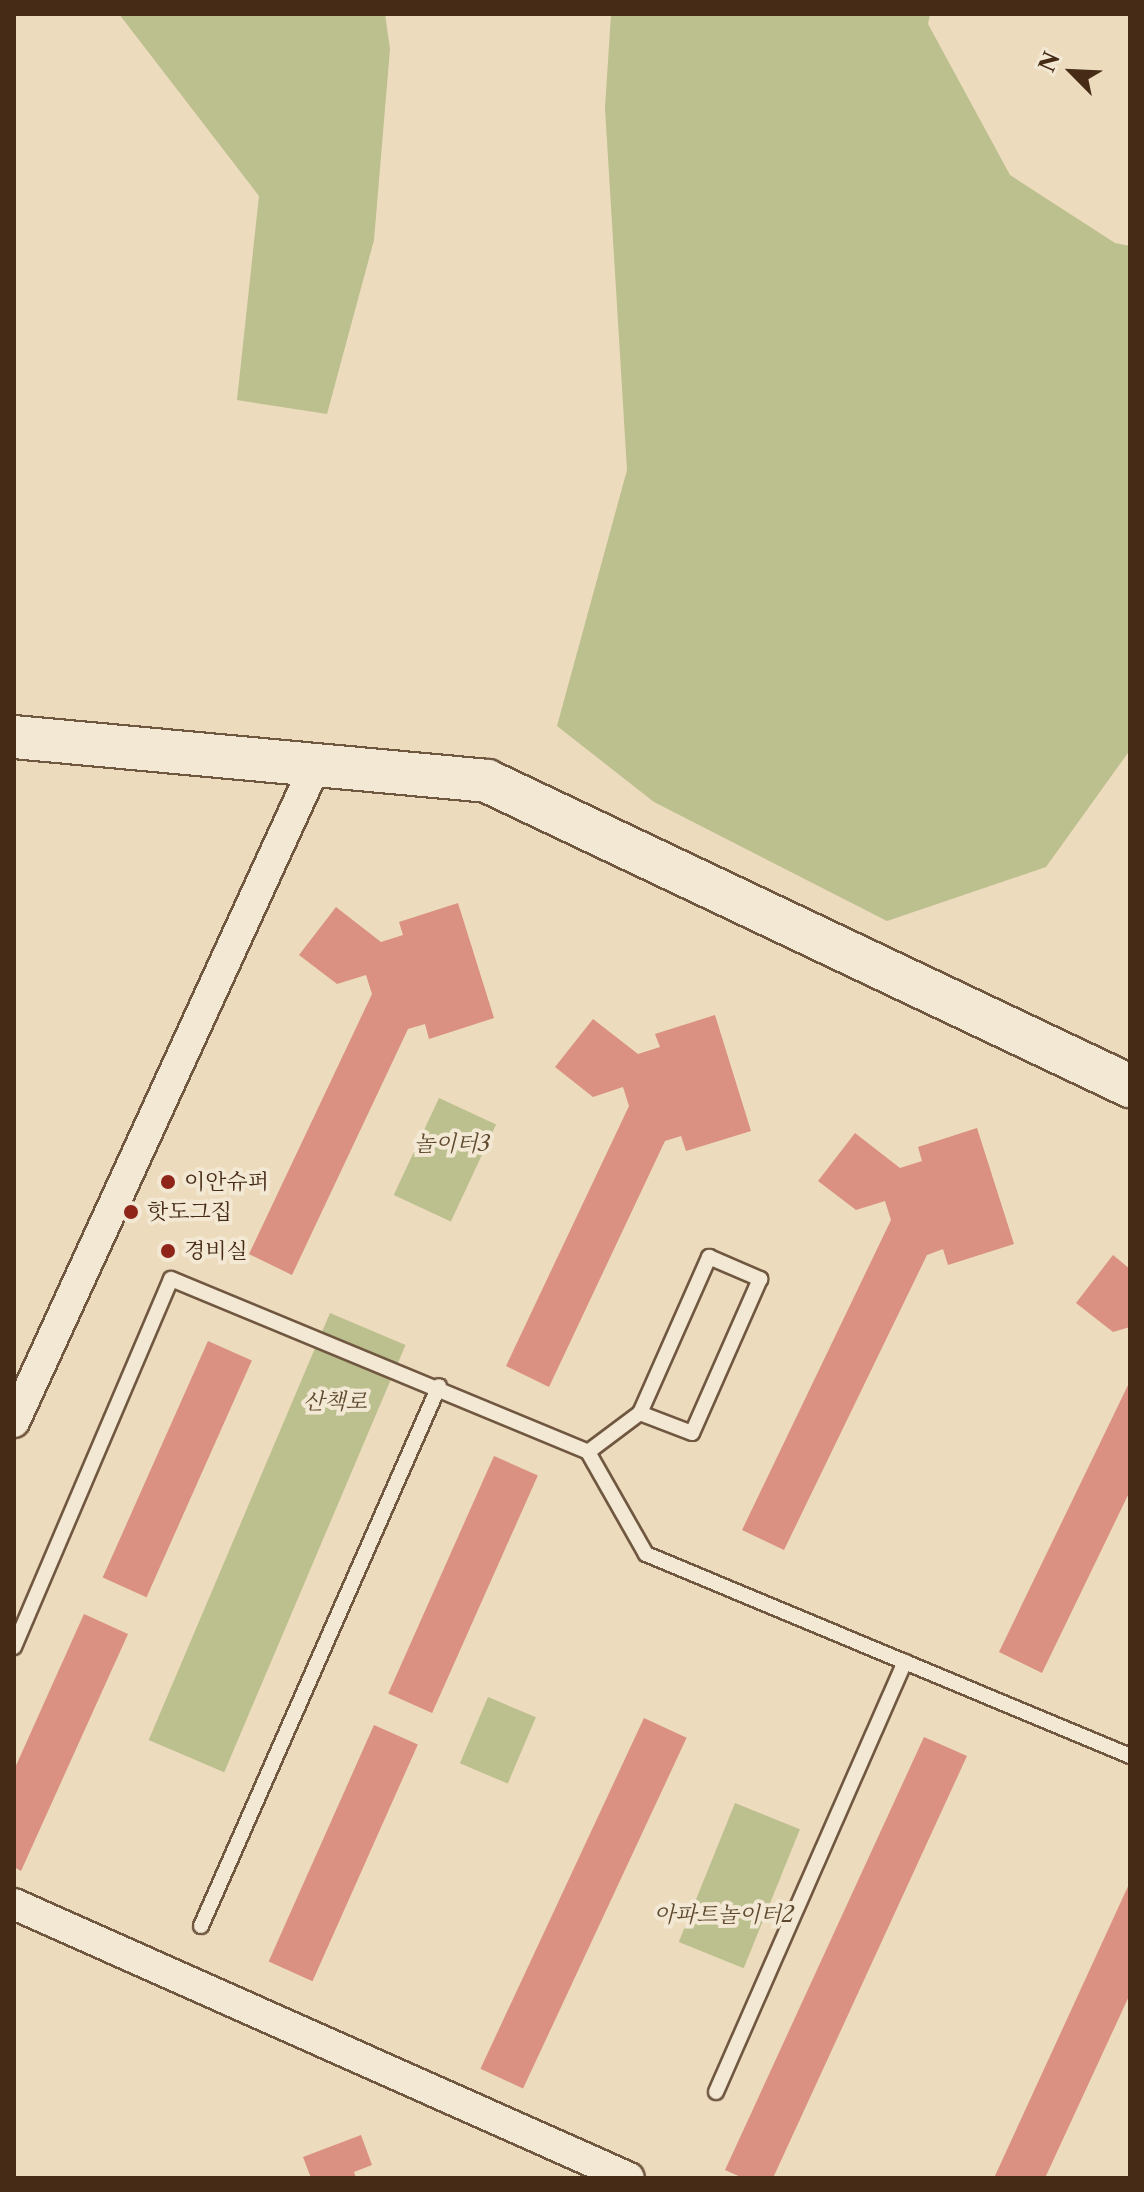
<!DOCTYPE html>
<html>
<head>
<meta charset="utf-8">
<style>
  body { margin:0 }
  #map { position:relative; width:1144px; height:2192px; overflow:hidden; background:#ecdbbd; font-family:"Libre Caslon Text","Noto Serif KR",serif }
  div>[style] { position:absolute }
  .green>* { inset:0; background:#bcbf8e; transform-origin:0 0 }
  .building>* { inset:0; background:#da9181; transform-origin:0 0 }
  .roads { filter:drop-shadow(2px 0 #705740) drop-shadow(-2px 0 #705740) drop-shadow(0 2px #705740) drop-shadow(0 -2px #705740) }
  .lane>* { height:14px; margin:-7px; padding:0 7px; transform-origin:7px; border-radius:7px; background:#f3e8d4 }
  .street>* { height:30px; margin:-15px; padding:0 15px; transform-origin:15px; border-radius:15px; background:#f3e8d4 }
  .secondary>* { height:42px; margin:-21px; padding:0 21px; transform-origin:21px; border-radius:21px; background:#f3e8d4 }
  .dots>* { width:22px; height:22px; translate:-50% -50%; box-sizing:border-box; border:4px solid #f3e8d4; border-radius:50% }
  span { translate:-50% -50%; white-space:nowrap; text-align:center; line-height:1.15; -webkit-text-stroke:8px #f3e8d4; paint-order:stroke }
  .park-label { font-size:22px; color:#5e492e; font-style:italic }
  .poi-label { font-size:22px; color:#462b16 }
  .left { translate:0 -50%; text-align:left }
  .frame { position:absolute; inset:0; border:16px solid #462b16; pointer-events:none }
  .north { position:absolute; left:1032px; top:32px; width:80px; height:80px; -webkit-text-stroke:6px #f3e8d4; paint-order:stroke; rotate:294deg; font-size:22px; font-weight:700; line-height:32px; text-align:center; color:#462b16 }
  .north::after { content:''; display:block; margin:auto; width:28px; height:36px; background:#462b16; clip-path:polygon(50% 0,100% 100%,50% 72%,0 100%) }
</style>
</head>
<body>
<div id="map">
  <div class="green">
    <div style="clip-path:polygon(119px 14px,385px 14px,390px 49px,374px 240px,327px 414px,237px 400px,259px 196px)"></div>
    <div style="clip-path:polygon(611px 14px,930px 14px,928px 24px,1010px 175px,1115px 243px,1130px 246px,1130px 750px,1046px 867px,887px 921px,654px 802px,557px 726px,627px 470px,605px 108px)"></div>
    <div style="left:439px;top:1098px;width:63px;height:107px;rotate:25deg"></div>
    <div style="left:330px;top:1313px;width:82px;height:464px;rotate:23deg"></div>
    <div style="left:488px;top:1697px;width:52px;height:72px;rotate:23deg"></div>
    <div style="left:735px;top:1803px;width:70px;height:150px;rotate:22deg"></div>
  </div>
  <div class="building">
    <div style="clip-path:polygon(458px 903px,494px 1018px,429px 1039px,425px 1024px,408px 1029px,292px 1275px,249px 1254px,372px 994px,366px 975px,337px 984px,299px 955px,336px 907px,381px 942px,403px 935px,399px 922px)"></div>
    <div style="clip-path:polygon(715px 1015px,751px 1131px,686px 1151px,681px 1136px,665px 1141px,549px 1387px,506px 1366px,629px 1106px,623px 1087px,593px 1097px,555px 1067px,593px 1019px,638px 1054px,660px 1047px,655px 1034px)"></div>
    <div style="clip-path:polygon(977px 1128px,1014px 1244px,948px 1265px,943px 1249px,927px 1255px,784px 1550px,742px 1530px,891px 1220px,885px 1201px,856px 1210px,818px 1181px,855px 1133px,900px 1168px,922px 1161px,918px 1147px)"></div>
    <div style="clip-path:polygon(1113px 1255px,1130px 1269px,1130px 1327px,1113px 1332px,1076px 1303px)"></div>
    <div style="left:208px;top:1341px;width:48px;height:259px;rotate:24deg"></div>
    <div style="clip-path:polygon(1130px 1381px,1130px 1491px,1042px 1673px,999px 1652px)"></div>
    <div style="left:494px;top:1456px;width:48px;height:260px;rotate:24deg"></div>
    <div style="clip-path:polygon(84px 1614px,128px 1634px,21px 1871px,14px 1867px,14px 1770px)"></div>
    <div style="left:644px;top:1718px;width:47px;height:387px;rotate:25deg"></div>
    <div style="left:374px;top:1725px;width:48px;height:259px;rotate:24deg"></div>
    <div style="clip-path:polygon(924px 1737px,967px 1756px,773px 2178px,743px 2178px,725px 2170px)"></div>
    <div style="clip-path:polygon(1130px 1882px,1130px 1994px,1045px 2178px,994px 2178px)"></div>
    <div style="clip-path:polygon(361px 2135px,372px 2165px,354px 2172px,356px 2178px,311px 2178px,303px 2157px)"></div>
  </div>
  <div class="roads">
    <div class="lane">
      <div style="left:588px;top:1452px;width:65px;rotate:-36.9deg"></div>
      <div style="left:640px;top:1413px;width:171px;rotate:-66.1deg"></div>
      <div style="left:709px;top:1257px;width:56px;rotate:23.3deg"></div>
      <div style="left:760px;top:1279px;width:168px;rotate:113.8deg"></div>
      <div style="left:692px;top:1433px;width:56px;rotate:-159deg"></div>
      <div style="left:14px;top:1647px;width:400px;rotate:-66.9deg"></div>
      <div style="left:171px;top:1279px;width:451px;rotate:22.5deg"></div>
      <div style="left:588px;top:1452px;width:117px;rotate:60.4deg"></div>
      <div style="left:646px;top:1554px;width:524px;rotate:22.65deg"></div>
      <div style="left:201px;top:1926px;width:590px;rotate:-66.21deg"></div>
      <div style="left:716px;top:2092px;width:470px;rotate:-66.3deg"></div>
    </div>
    <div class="street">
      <div style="left:14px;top:1422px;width:724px;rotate:-65.35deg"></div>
      <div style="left:14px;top:1904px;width:673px;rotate:24.01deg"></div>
    </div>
    <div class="secondary">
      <div style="left:14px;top:737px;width:475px;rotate:5.3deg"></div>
      <div style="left:487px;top:781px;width:712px;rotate:25.38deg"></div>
    </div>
  </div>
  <div class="dots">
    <div style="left:168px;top:1182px;background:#8f2418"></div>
    <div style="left:131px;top:1212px;background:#8f2418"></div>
    <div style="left:168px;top:1251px;background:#8f2418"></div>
  </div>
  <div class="park-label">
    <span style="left:452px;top:1144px">놀이터3</span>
    <span style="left:335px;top:1402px">산책로</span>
    <span style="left:724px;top:1915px">아파트놀이터2</span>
  </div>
  <div class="poi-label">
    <span class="left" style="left:184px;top:1182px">이안슈퍼</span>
    <span class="left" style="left:147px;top:1212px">핫도그집</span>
    <span class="left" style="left:184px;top:1251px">경비실</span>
  </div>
  <div class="frame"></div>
  <div class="north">N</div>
</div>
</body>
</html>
